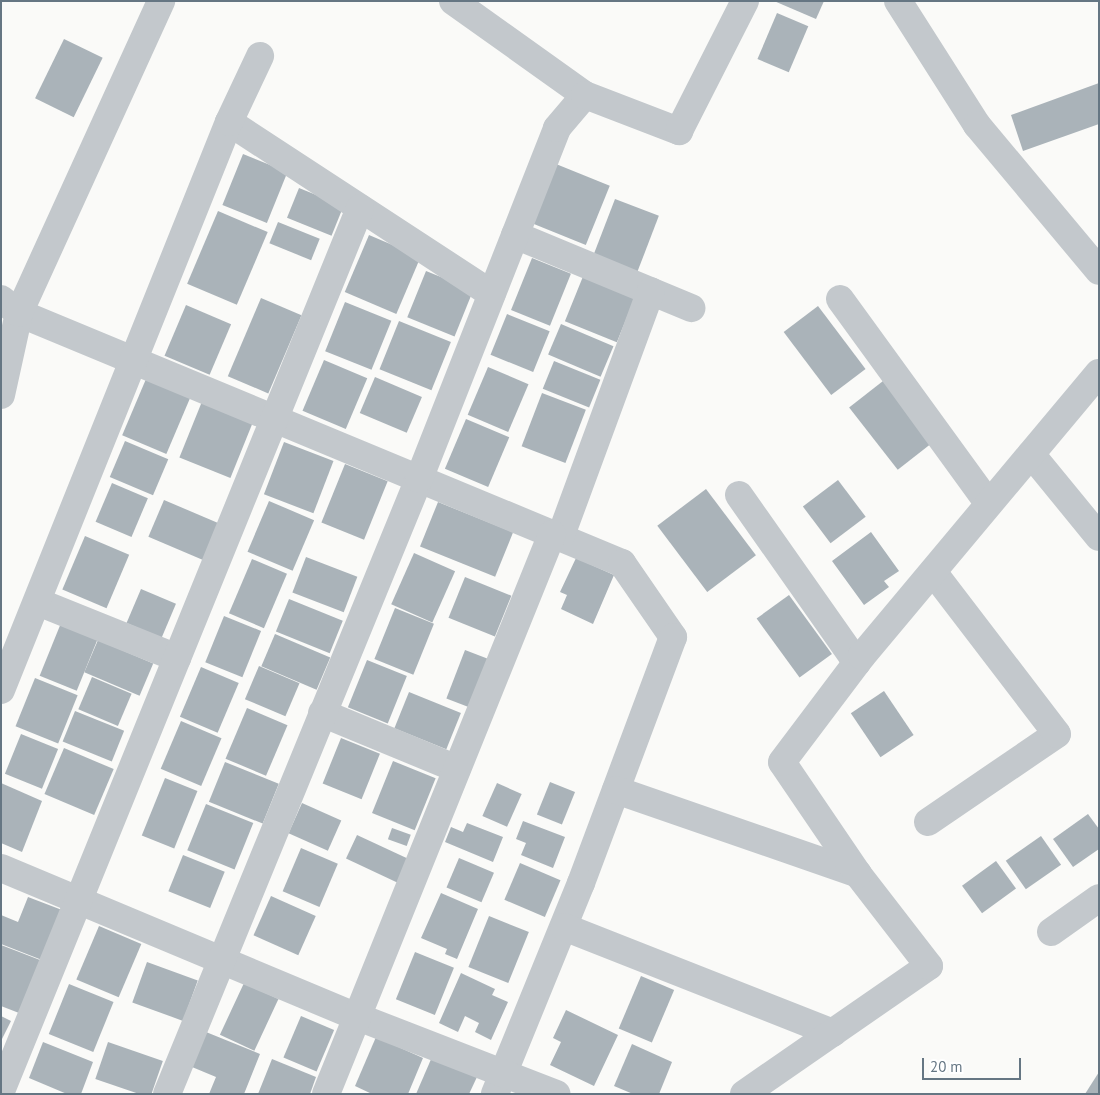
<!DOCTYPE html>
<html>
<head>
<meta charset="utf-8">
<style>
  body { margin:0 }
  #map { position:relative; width:1100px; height:1095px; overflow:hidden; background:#fafaf8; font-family:"PT Sans",sans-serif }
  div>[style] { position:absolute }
  .building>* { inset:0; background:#aab3b9; transform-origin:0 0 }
  .street>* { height:28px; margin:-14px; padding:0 14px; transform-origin:14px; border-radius:14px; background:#c3c8cc }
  span { translate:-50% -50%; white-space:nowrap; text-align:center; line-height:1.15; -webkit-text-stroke:5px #fff; paint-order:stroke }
  .frame { position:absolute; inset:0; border:2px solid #657683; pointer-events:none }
  .scale { position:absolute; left:922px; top:1058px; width:99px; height:22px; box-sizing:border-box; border:2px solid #657683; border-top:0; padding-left:6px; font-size:15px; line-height:18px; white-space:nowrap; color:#657683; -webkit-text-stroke:4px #fff; paint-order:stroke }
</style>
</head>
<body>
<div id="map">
  <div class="building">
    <div style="clip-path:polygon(774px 1px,824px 1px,816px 19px)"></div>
    <div style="left:777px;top:13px;width:34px;height:50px;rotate:23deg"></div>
    <div style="left:64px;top:39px;width:43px;height:66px;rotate:26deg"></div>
    <div style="clip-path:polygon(1099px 83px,1099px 124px,1023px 151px,1011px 115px)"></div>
    <div style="left:243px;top:154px;width:48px;height:55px;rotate:22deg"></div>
    <div style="left:556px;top:164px;width:58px;height:64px;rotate:22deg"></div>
    <div style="left:299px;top:188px;width:48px;height:32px;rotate:22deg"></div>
    <div style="left:615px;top:199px;width:47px;height:60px;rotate:21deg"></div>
    <div style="left:218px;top:211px;width:54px;height:79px;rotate:23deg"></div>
    <div style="left:278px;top:222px;width:45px;height:23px;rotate:22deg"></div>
    <div style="left:369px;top:235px;width:56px;height:62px;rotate:23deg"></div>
    <div style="left:532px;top:258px;width:42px;height:56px;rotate:22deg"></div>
    <div style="left:426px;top:271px;width:51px;height:50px;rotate:22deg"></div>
    <div style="left:584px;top:274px;width:56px;height:51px;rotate:22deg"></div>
    <div style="left:261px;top:298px;width:44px;height:85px;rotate:23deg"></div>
    <div style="left:345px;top:302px;width:50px;height:53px;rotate:22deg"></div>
    <div style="left:186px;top:305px;width:49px;height:55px;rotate:23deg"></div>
    <div style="left:818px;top:306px;width:79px;height:43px;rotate:53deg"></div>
    <div style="left:507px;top:314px;width:46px;height:44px;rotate:22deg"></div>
    <div style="left:399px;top:321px;width:56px;height:52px;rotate:22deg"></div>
    <div style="left:561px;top:324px;width:57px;height:33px;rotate:23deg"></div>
    <div style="left:324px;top:360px;width:47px;height:55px;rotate:23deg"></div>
    <div style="left:554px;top:361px;width:50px;height:30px;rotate:22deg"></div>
    <div style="left:488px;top:367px;width:44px;height:52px;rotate:23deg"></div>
    <div style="left:375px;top:377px;width:51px;height:39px;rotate:23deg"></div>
    <div style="left:146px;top:379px;width:48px;height:61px;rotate:23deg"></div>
    <div style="left:883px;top:381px;width:79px;height:43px;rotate:52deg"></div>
    <div style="left:542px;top:393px;width:47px;height:57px;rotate:21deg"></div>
    <div style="left:203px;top:399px;width:55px;height:63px;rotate:22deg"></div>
    <div style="left:466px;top:419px;width:47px;height:54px;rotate:23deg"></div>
    <div style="left:125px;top:441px;width:47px;height:39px;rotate:23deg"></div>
    <div style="left:284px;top:442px;width:53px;height:56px;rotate:21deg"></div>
    <div style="left:345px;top:464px;width:46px;height:63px;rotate:22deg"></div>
    <div style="left:838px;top:480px;width:46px;height:44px;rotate:53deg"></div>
    <div style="left:112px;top:483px;width:39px;height:42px;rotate:23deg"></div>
    <div style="left:706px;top:489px;width:83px;height:61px;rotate:53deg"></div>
    <div style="left:164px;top:500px;width:60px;height:40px;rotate:23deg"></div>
    <div style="left:269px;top:501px;width:49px;height:55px;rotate:23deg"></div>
    <div style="left:438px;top:502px;width:81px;height:48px;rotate:22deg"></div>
    <div style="clip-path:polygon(871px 532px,899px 571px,884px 581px,889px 587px,864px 605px,832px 561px)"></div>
    <div style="left:85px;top:536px;width:48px;height:58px;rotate:23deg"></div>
    <div style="left:414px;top:553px;width:45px;height:56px;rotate:24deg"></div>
    <div style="left:306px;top:557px;width:55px;height:38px;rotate:21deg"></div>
    <div style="clip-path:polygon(576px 558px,614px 575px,593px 624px,561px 609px,567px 595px,560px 592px)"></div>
    <div style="left:252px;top:559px;width:38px;height:59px;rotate:23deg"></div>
    <div style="left:465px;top:577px;width:50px;height:44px;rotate:22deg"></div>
    <div style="left:141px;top:589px;width:38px;height:37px;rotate:23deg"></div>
    <div style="left:789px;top:595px;width:73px;height:40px;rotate:54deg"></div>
    <div style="left:289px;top:599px;width:58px;height:35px;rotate:22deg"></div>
    <div style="left:395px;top:608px;width:42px;height:55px;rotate:22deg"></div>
    <div style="left:224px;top:616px;width:40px;height:50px;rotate:22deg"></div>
    <div style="left:61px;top:623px;width:40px;height:57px;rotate:22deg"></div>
    <div style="left:275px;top:634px;width:60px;height:35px;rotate:23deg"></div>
    <div style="left:98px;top:640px;width:60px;height:35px;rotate:23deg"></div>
    <div style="left:465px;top:650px;width:30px;height:52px;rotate:21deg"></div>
    <div style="left:367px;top:660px;width:43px;height:51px;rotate:22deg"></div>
    <div style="left:259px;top:666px;width:44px;height:36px;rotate:23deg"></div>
    <div style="left:201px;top:667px;width:41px;height:54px;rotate:23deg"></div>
    <div style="left:92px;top:677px;width:43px;height:35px;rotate:23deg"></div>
    <div style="left:35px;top:678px;width:46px;height:52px;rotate:22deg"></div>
    <div style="left:884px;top:691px;width:53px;height:40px;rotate:56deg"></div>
    <div style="left:409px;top:692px;width:56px;height:39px;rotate:22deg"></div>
    <div style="left:247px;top:708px;width:44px;height:55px;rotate:23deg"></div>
    <div style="left:75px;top:711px;width:53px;height:33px;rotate:22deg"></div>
    <div style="left:181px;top:721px;width:44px;height:52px;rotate:23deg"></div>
    <div style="left:21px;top:734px;width:40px;height:43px;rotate:22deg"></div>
    <div style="left:341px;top:738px;width:42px;height:49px;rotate:22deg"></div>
    <div style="left:64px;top:748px;width:54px;height:50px;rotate:23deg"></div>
    <div style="left:393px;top:761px;width:46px;height:56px;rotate:22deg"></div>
    <div style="left:225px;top:762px;width:58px;height:43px;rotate:22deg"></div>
    <div style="left:165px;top:778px;width:35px;height:62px;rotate:22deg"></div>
    <div style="left:550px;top:782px;width:27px;height:35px;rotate:22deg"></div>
    <div style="clip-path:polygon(1px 783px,42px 801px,22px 852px,1px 843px)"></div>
    <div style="left:497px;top:783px;width:27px;height:36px;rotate:24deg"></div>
    <div style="left:302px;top:803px;width:43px;height:33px;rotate:24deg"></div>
    <div style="left:206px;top:804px;width:51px;height:50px;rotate:22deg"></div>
    <div style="clip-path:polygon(1088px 814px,1099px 829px,1099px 849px,1073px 867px,1053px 839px)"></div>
    <div style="clip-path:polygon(523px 821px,565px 837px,553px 868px,521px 855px,526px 843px,516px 839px)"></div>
    <div style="clip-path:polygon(467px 823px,503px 837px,493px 862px,445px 842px,451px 827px,463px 832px)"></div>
    <div style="left:392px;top:828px;width:20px;height:12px;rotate:20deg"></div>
    <div style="left:357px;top:835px;width:57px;height:26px;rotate:25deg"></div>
    <div style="left:1041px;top:836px;width:35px;height:43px;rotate:55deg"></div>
    <div style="left:301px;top:848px;width:40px;height:47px;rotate:23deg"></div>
    <div style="left:183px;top:855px;width:45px;height:39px;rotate:22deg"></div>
    <div style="left:459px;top:858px;width:38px;height:32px;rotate:23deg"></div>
    <div style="left:996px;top:861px;width:34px;height:42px;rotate:54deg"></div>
    <div style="left:520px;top:863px;width:44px;height:40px;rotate:23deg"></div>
    <div style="clip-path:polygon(441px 893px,478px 909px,457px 959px,445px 954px,447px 949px,421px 938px)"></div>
    <div style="left:271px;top:896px;width:49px;height:43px;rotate:24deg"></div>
    <div style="clip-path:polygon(28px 897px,62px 910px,42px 960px,1px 944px,1px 915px,18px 922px)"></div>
    <div style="left:489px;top:916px;width:43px;height:55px;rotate:22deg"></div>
    <div style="left:99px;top:926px;width:46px;height:58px;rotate:23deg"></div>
    <div style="clip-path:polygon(1px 945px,40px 960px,19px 1013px,1px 1006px)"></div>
    <div style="left:415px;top:952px;width:42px;height:51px;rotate:22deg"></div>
    <div style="left:147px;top:962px;width:54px;height:43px;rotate:20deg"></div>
    <div style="clip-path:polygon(461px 973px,495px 989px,492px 995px,508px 1002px,491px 1040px,475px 1032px,479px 1023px,465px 1016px,458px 1032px,439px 1023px)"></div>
    <div style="left:641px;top:976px;width:36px;height:57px;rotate:23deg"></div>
    <div style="left:244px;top:983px;width:38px;height:57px;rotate:25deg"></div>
    <div style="left:69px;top:984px;width:48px;height:54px;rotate:22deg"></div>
    <div style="clip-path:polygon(566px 1010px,618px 1035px,594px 1086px,550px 1065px,561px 1042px,553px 1038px)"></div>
    <div style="clip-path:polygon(1px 1016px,11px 1021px,1px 1041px)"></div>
    <div style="left:301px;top:1016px;width:36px;height:45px;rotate:23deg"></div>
    <div style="clip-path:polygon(206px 1032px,260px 1054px,244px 1094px,209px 1094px,216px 1077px,192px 1067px)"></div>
    <div style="clip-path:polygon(376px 1037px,423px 1058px,408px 1094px,372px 1094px,355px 1086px)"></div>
    <div style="clip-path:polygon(43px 1042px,93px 1062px,81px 1094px,67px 1094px,29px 1078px)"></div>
    <div style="left:108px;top:1042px;width:58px;height:39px;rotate:19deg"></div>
    <div style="clip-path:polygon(632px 1044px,672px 1062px,659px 1094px,633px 1094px,614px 1086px)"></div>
    <div style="clip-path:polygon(432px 1057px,477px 1077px,469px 1094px,416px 1094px)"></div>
    <div style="clip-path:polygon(272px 1059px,316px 1077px,310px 1094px,258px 1094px)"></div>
    <div style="clip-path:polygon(1099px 1072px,1099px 1094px,1085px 1094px)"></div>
  </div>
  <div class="street">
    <div style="left:453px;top:1px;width:162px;rotate:35.5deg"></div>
    <div style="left:898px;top:1px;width:147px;rotate:57.5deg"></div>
    <div style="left:977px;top:125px;width:190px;rotate:50.1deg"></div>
    <div style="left:229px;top:122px;width:314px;rotate:33.2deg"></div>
    <div style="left:515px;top:235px;width:191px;rotate:22.5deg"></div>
    <div style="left:1px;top:299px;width:23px;rotate:38deg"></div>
    <div style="left:19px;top:313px;width:653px;rotate:22.52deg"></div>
    <div style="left:622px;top:563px;width:90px;rotate:55.4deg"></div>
    <div style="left:673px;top:637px;width:263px;rotate:110.5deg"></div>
    <div style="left:581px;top:883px;width:228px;rotate:112.2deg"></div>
    <div style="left:840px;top:299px;width:253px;rotate:54deg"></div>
    <div style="left:1px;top:395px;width:84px;rotate:-77.6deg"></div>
    <div style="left:19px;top:313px;width:343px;rotate:-65.5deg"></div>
    <div style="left:1031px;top:454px;width:107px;rotate:50.7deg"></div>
    <div style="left:739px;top:495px;width:205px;rotate:54.9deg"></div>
    <div style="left:560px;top:538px;width:263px;rotate:-69.8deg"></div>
    <div style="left:38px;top:602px;width:150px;rotate:21.9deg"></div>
    <div style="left:1px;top:690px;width:612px;rotate:-68.13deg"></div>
    <div style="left:229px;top:122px;width:73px;rotate:-64.8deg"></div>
    <div style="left:322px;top:713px;width:146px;rotate:22.5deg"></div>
    <div style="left:616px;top:790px;width:256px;rotate:19.1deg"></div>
    <div style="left:928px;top:822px;width:156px;rotate:-34.3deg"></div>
    <div style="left:1057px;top:734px;width:204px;rotate:-127.4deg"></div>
    <div style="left:1px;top:868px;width:387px;rotate:22.7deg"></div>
    <div style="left:358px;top:1017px;width:213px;rotate:21.2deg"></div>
    <div style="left:564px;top:927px;width:289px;rotate:21.5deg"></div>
    <div style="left:1051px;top:932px;width:59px;rotate:-35.3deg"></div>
    <div style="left:1px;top:1091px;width:953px;rotate:-67.87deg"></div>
    <div style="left:167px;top:1094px;width:665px;rotate:-67.72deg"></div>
    <div style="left:419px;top:479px;width:377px;rotate:-68.5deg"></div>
    <div style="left:557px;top:128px;width:43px;rotate:-49.7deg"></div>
    <div style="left:585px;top:95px;width:101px;rotate:21deg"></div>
    <div style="left:679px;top:131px;width:146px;rotate:-63.1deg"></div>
    <div style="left:326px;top:1094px;width:604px;rotate:-68.02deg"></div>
    <div style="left:744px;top:1094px;width:225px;rotate:-34.7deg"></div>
    <div style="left:929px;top:966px;width:116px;rotate:-127.7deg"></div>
    <div style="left:858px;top:874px;width:135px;rotate:-124.2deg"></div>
    <div style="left:782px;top:762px;width:133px;rotate:-53deg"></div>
    <div style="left:862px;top:656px;width:369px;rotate:-50.1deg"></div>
  </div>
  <div class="frame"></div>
  <div class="scale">20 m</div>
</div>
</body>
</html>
